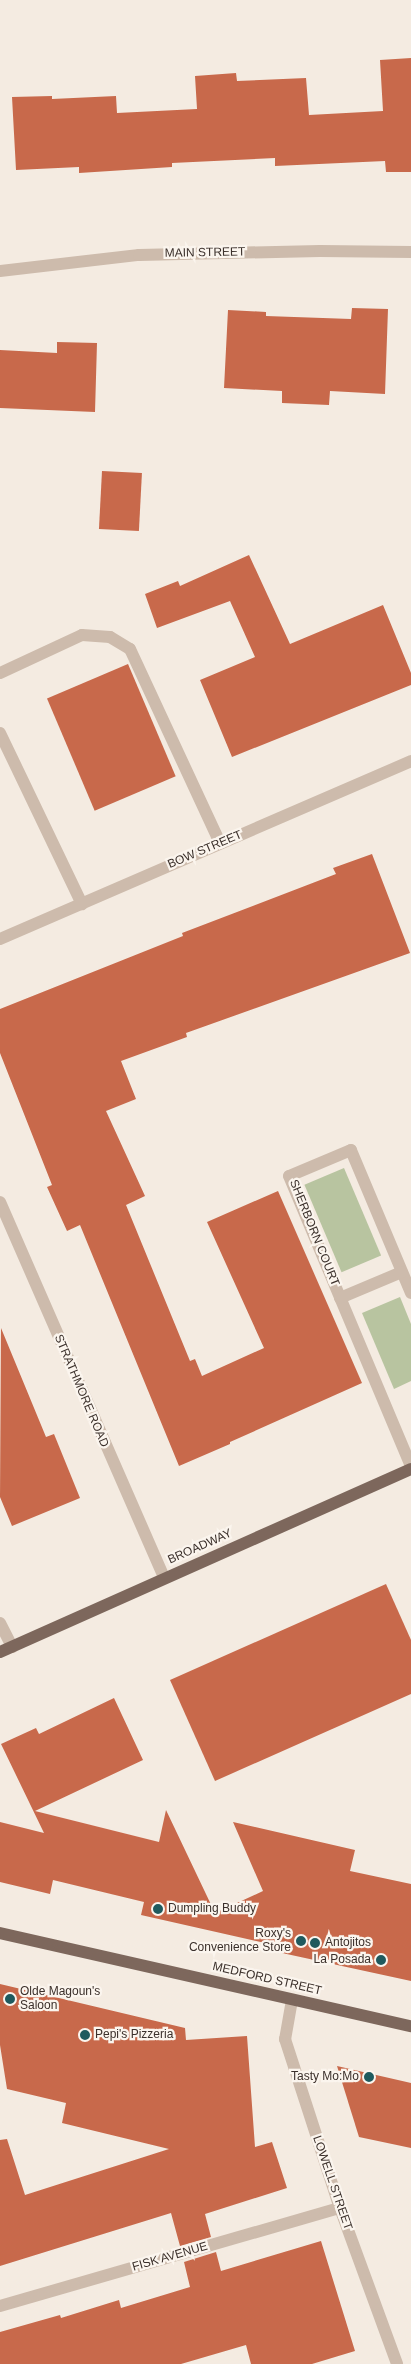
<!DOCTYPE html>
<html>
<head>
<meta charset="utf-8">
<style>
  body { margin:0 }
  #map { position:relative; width:411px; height:2364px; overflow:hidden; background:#f4ebe1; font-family:Helvetica,sans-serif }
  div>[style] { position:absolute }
  .green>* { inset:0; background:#b8c4a0; transform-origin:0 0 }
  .building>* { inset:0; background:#c8694b; transform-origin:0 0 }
  .minor>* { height:12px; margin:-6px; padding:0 6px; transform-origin:6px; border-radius:6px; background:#cdbbac }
  .major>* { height:12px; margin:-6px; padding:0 6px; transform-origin:6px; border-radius:6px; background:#7d675c }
  .dots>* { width:14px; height:14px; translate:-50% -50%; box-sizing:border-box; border:2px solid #fbf5ee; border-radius:50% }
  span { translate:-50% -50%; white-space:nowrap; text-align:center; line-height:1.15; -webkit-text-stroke:4.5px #fbf5ee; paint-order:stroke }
  .street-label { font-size:12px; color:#3b302b }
  .poi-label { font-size:12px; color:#3b302b }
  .left { translate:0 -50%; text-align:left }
  .right { translate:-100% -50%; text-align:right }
</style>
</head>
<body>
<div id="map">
  <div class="green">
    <div style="left:344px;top:1168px;width:95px;height:43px;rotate:67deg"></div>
    <div style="clip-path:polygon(400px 1297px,411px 1324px,411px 1381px,394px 1389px,362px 1313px)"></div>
  </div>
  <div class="building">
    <div style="clip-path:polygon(411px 58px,411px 172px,386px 172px,385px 161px,275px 166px,275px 158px,172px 163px,172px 167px,79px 173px,79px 167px,16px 170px,12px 97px,52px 96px,52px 99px,116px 96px,117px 113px,197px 109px,195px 76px,236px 73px,237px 81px,306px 78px,309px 115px,383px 111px,380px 60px)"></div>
    <div style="clip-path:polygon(352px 308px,388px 309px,385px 394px,330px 391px,329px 405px,282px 403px,282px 391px,224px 388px,228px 310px,266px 312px,266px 316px,351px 319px)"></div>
    <div style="clip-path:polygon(57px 342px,97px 343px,95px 412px,0 408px,0 350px,57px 353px)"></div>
    <div style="left:102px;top:471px;width:40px;height:58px;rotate:3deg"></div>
    <div style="clip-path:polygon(249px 555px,290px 644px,383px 605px,411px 673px,411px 685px,232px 757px,200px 680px,255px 657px,230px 601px,157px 628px,145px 594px,178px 581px,180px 586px)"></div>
    <div style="left:128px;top:664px;width:122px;height:88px;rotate:67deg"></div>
    <div style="clip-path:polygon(372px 854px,410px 953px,186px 1033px,187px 1037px,121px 1061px,136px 1099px,106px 1111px,145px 1196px,126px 1205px,190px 1361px,195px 1359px,202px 1376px,264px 1348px,207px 1222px,278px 1191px,362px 1383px,230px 1442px,230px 1444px,179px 1466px,80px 1225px,67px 1231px,47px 1187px,52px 1185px,0 1053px,0 1009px,183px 936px,182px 933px,336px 874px,333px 868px)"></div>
    <div style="clip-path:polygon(1px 1328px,46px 1437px,54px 1434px,80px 1498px,12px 1526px,0 1497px)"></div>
    <div style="clip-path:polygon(386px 1584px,411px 1640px,411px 1694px,215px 1781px,170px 1680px)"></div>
    <div style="clip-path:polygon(114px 1698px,143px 1760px,35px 1811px,159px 1842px,166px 1810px,215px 1913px,263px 1891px,233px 1822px,355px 1850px,350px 1871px,411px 1884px,411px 1981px,282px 1953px,283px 1947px,141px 1915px,144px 1902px,53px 1880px,50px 1894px,0 1882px,0 1822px,44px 1833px,1px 1744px,36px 1728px,39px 1734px)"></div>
    <div style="clip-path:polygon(0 1984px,185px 2028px,186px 2040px,247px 2036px,255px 2147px,272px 2142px,287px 2188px,205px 2214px,211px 2237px,180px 2246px,171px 2213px,0 2266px,0 2140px,7px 2139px,25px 2195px,169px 2149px,62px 2123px,66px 2103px,7px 2089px,0 2045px)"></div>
    <div style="clip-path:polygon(337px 2066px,411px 2083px,411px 2148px,359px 2137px)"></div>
    <div style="clip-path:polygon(321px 2241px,355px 2351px,312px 2364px,251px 2364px,246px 2345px,181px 2364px,0 2364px,0 2332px,60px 2315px,61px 2318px,119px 2300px,121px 2308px,190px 2287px,184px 2262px,216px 2252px,221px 2271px)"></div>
  </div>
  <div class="minor">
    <div style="left:0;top:271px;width:140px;rotate:-6.6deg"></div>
    <div style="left:139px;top:255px;width:181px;rotate:-1.3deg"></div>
    <div style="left:320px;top:251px;width:91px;rotate:0.6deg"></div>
    <div style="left:0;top:673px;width:90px;rotate:-24.9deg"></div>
    <div style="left:82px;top:635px;width:28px;rotate:4deg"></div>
    <div style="left:110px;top:637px;width:23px;rotate:31deg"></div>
    <div style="left:130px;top:649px;width:214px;rotate:65.1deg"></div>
    <div style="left:0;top:733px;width:190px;rotate:64.4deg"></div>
    <div style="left:0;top:939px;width:448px;rotate:-23.4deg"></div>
    <div style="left:0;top:1202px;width:410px;rotate:66.4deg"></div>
    <div style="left:411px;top:1293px;width:155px;rotate:-112.8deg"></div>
    <div style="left:351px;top:1150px;width:67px;rotate:157.2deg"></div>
    <div style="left:289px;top:1176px;width:315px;rotate:67.2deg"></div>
    <div style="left:340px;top:1298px;width:67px;rotate:-22.8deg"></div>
    <div style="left:0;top:1623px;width:27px;rotate:63deg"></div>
    <div style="left:292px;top:2000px;width:40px;rotate:100deg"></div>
    <div style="left:285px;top:2039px;width:178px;rotate:72deg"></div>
    <div style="left:340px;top:2208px;width:166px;rotate:69.9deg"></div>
    <div style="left:0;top:2306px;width:354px;rotate:-16.1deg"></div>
  </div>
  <div class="major">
    <div style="left:0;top:1652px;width:450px;rotate:-24deg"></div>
    <div style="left:0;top:1933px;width:421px;rotate:12.8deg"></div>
  </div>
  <div class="dots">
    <div style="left:158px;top:1909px;background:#1f5a5e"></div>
    <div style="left:301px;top:1941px;background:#1f5a5e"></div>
    <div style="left:315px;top:1943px;background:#1f5a5e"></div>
    <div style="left:381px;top:1960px;background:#1f5a5e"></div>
    <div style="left:10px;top:1999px;background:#1f5a5e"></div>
    <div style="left:85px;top:2035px;background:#1f5a5e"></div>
    <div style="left:369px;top:2077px;background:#1f5a5e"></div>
  </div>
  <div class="street-label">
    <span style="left:205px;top:253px;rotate:-1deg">MAIN STREET</span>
    <span style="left:205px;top:850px;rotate:-23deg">BOW STREET</span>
    <span style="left:314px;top:1233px;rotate:68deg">SHERBORN COURT</span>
    <span style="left:81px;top:1391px;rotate:67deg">STRATHMORE ROAD</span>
    <span style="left:200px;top:1547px;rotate:-24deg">BROADWAY</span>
    <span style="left:267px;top:1979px;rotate:13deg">MEDFORD STREET</span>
    <span style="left:332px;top:2183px;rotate:71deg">LOWELL STREET</span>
    <span style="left:170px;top:2257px;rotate:-16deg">FISK AVENUE</span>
  </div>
  <div class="poi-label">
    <span class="left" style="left:168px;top:1909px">Dumpling Buddy</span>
    <span class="right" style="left:291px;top:1941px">Roxy's<br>Convenience Store</span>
    <span class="left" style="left:325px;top:1943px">Antojitos</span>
    <span class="right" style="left:371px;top:1960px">La Posada</span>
    <span class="left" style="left:20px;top:1999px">Olde Magoun's<br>Saloon</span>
    <span class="left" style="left:95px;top:2035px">Pepi's Pizzeria</span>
    <span class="right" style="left:359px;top:2077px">Tasty Mo:Mo</span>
  </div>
</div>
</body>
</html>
